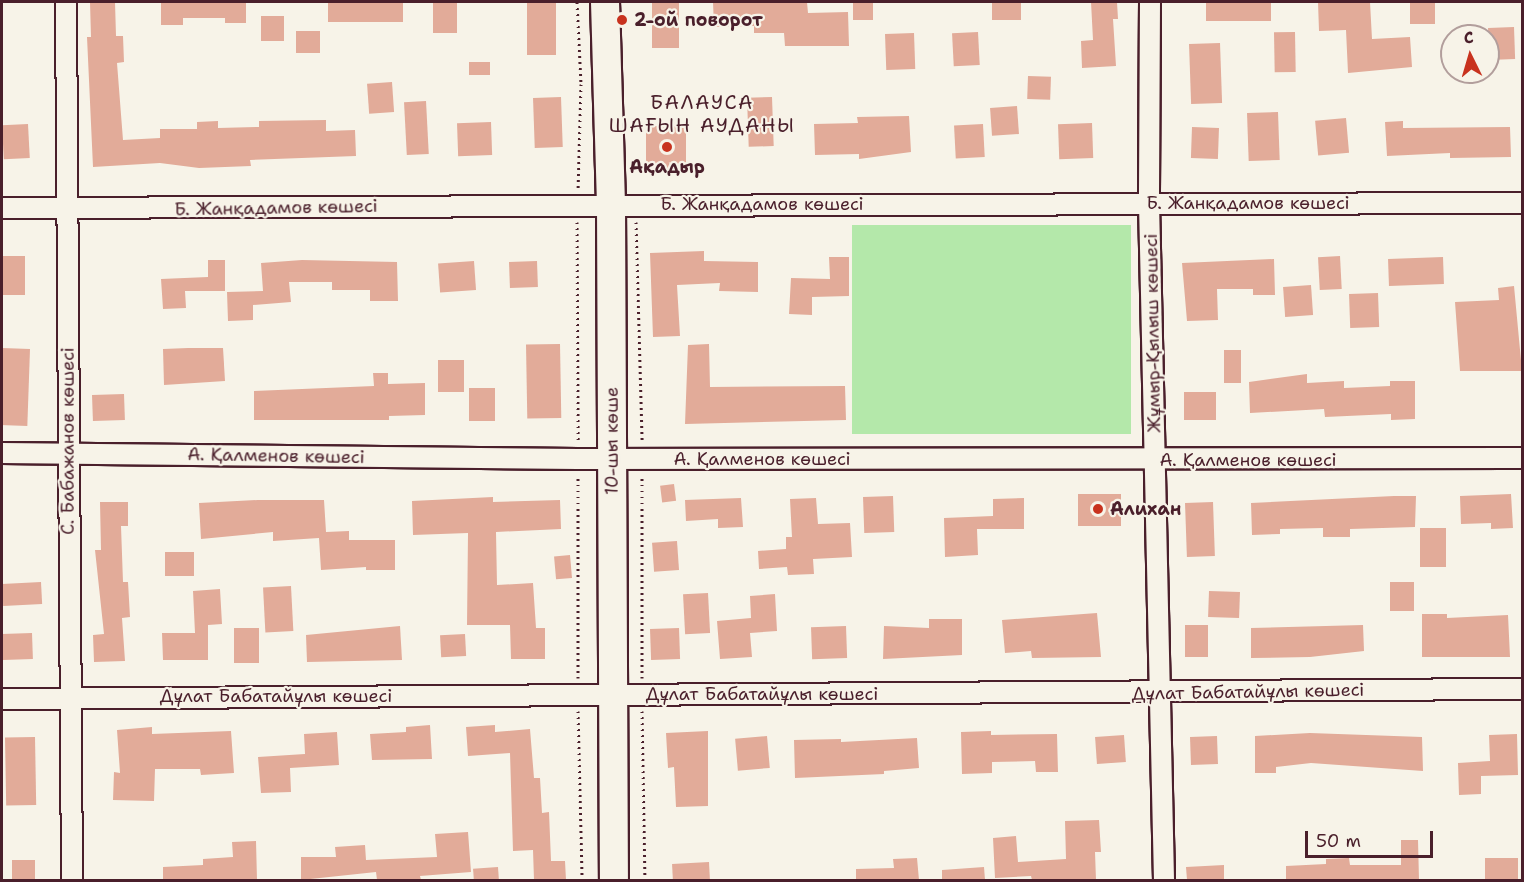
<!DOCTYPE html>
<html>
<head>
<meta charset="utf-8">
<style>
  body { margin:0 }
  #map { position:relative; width:1524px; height:882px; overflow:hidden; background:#f7f3e8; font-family:"Shantell Sans",sans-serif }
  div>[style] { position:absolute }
  .green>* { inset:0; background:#b4e8aa; transform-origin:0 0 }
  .building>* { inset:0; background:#e2ab99; transform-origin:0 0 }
  .path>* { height:3px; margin-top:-1.5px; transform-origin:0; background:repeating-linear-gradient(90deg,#4a1f2b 0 1.5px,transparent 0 6px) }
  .roads { filter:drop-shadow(2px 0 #4a1f2b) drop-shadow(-2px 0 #4a1f2b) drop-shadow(0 2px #4a1f2b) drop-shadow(0 -2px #4a1f2b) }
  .street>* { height:20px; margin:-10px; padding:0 10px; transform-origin:10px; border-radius:10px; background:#f7f3e8 }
  .secondary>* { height:28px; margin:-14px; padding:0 14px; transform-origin:14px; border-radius:14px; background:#f7f3e8 }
  .dots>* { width:16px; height:16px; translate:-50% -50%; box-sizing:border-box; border:3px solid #f7f3e8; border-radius:50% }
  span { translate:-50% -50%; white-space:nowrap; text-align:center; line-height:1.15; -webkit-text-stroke:4.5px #f7f3e8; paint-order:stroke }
  .poi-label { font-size:18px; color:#4a1f2b; font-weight:700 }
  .left { translate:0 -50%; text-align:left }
  .street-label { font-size:18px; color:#4a1f2b }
  .neighbourhood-label { font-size:20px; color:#4a1f2b; letter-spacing:1.5px }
  .frame { position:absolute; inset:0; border:3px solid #4a1f2b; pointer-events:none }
  .north { position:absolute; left:1440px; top:24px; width:60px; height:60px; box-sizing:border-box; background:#f7f3e8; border:2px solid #b29e9c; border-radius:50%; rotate:355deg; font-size:16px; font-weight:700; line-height:24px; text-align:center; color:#4a1f2b }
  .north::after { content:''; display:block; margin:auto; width:21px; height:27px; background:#c8321e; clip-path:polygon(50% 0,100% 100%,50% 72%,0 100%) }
  .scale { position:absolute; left:1305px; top:831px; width:128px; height:27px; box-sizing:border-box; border:3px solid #4a1f2b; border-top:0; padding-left:8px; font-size:18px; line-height:21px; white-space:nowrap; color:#4a1f2b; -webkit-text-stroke:4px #f7f3e8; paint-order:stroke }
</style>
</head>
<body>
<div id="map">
  <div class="green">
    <div style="left:852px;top:225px;width:279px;height:209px"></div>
  </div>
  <div class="building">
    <div style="clip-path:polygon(90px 2px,115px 2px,116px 36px,123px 36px,124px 62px,117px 63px,123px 140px,160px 138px,160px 129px,197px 129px,197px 122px,218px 121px,218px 128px,259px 127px,259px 121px,326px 120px,326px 131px,355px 130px,356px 156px,250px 160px,251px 166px,199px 168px,160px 163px,93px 167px,87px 37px,91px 37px)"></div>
    <div style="clip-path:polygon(161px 2px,246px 2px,246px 23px,225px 23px,225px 18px,183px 18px,183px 25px,161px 25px)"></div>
    <div style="left:328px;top:2px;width:75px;height:20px"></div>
    <div style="left:433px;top:2px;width:24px;height:31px"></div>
    <div style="left:527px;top:2px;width:29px;height:53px"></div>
    <div style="left:652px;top:2px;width:27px;height:46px"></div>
    <div style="clip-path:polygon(713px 2px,807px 2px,808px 13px,848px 12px,849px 46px,785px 46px,784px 33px,754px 33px,754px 26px,714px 27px)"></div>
    <div style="left:853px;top:2px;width:20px;height:18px"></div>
    <div style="left:992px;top:2px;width:29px;height:18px"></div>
    <div style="clip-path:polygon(1091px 2px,1117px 2px,1118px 19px,1113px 19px,1116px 66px,1082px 68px,1081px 41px,1093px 40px)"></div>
    <div style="left:1206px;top:2px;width:65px;height:19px"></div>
    <div style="clip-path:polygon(1318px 2px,1370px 2px,1372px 39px,1410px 37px,1412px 67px,1348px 73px,1346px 30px,1319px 31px)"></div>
    <div style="left:1410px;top:2px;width:25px;height:22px"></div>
    <div style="left:284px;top:16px;width:25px;height:23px;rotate:90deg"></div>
    <div style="left:1514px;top:27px;width:32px;height:26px;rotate:88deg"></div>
    <div style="left:296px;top:31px;width:24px;height:22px"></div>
    <div style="left:978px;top:32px;width:33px;height:26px;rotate:87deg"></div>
    <div style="left:1295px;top:32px;width:40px;height:21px;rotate:89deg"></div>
    <div style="left:914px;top:33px;width:36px;height:29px;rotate:88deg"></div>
    <div style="left:1220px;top:43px;width:60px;height:31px;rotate:88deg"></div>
    <div style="left:490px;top:62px;width:13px;height:21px;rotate:90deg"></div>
    <div style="left:1028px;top:76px;width:23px;height:23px;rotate:2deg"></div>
    <div style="left:392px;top:82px;width:30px;height:25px;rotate:86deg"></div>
    <div style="left:561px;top:97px;width:50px;height:28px;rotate:88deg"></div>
    <div style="left:772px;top:97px;width:49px;height:25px;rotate:88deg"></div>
    <div style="left:426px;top:101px;width:53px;height:22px;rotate:87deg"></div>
    <div style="left:1017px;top:106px;width:28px;height:27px;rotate:86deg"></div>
    <div style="left:1278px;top:112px;width:48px;height:31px;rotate:88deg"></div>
    <div style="clip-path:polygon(909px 116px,911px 152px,859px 159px,859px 154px,815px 155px,814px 124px,858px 123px,857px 117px)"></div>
    <div style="left:1346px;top:118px;width:35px;height:31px;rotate:85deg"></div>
    <div style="clip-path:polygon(1403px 121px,1403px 128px,1510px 127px,1511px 157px,1450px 158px,1450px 153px,1387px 156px,1385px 122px)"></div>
    <div style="left:491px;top:122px;width:33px;height:34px;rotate:88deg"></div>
    <div style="left:1092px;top:123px;width:35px;height:34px;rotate:88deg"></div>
    <div style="left:28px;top:124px;width:34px;height:26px;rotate:87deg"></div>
    <div style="left:983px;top:124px;width:33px;height:29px;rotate:87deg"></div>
    <div style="left:646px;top:126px;width:40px;height:45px"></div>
    <div style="left:1192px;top:127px;width:27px;height:31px;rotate:2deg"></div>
    <div style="clip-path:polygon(704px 251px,704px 261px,758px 262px,758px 292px,719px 291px,720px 283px,677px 285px,680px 336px,653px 337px,650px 253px)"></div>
    <div style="left:2px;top:256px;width:23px;height:39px"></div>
    <div style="left:1340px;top:256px;width:33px;height:22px;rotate:87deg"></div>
    <div style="clip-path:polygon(829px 257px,849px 257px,849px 296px,812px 297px,812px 315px,789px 314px,791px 278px,830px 279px)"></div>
    <div style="left:1443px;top:257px;width:27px;height:55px;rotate:88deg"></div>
    <div style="clip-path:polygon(1274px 259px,1275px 295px,1253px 295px,1253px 289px,1217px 289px,1218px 320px,1187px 321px,1182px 263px)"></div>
    <div style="clip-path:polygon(208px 260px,225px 260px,225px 291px,185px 291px,186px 308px,163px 309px,161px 279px,208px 277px)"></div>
    <div style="clip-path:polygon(302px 260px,397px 262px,398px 301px,370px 301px,370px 290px,332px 290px,332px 282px,289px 282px,291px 302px,253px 305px,253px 320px,228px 321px,227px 292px,263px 291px,261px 263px)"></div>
    <div style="left:474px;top:261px;width:29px;height:36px;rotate:86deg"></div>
    <div style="left:537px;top:261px;width:26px;height:28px;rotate:88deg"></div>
    <div style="left:1311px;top:285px;width:30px;height:28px;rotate:86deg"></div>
    <div style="clip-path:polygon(1514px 286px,1522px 371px,1460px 371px,1455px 302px,1499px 300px,1498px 288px)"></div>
    <div style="left:1378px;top:293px;width:34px;height:29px;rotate:88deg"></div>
    <div style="left:560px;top:344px;width:74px;height:34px;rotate:89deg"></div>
    <div style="clip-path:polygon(709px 344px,710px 387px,845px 386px,846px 420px,685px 424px,688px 345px)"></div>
    <div style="clip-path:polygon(188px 348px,223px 348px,225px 381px,164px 385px,163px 349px)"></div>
    <div style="left:30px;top:349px;width:77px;height:28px;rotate:92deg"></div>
    <div style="left:1241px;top:350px;width:33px;height:17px;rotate:90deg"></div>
    <div style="left:438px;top:360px;width:26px;height:32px"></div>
    <div style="clip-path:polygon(373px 373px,388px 373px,388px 384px,425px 383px,425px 415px,389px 416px,389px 420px,254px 420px,254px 391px,374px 386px)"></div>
    <div style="clip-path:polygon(1307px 374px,1307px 383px,1344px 381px,1344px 388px,1390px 386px,1390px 381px,1415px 381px,1415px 419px,1391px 420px,1391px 414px,1325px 417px,1324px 409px,1250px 413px,1249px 382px)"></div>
    <div style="left:469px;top:388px;width:26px;height:33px"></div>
    <div style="left:1216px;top:392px;width:28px;height:32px;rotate:90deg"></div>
    <div style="left:124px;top:394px;width:26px;height:32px;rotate:88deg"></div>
    <div style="left:674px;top:484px;width:17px;height:14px;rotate:83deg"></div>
    <div style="left:1121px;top:494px;width:32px;height:43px;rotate:90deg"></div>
    <div style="clip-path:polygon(1511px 494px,1513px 528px,1491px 529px,1491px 523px,1461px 524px,1460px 496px)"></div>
    <div style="left:893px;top:496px;width:36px;height:30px;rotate:88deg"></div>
    <div style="clip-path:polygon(1394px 496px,1416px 496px,1415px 527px,1350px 529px,1350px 537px,1323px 537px,1323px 528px,1280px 529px,1280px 534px,1252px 535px,1251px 503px)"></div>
    <div style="clip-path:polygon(493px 497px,493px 502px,560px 500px,561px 529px,496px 532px,497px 585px,533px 583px,536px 628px,545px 628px,545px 659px,511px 659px,510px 625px,467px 625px,468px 533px,413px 535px,412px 501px)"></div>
    <div style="clip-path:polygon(741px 498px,743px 527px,718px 528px,718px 519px,686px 521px,685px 500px)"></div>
    <div style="clip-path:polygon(816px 498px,818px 524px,850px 523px,852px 557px,813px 559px,814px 574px,788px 575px,787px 567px,759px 569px,758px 551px,786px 549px,786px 537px,792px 537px,790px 499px)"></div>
    <div style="clip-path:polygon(1024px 498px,1024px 529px,977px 529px,978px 555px,945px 557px,944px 518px,993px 516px,993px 499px)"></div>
    <div style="clip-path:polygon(258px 500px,324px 500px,326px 532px,349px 531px,349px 540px,395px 540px,395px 570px,366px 570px,366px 567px,321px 570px,319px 538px,273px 541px,273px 532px,201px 539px,199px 503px)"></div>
    <div style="clip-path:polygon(100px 502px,128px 502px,128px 526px,121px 526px,123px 582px,128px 582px,130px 617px,122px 618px,125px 661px,94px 662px,93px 635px,104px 634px,95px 550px,101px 550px)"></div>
    <div style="left:1213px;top:502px;width:54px;height:28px;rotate:88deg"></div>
    <div style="left:1420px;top:528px;width:26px;height:39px"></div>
    <div style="left:677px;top:541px;width:29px;height:25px;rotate:86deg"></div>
    <div style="left:165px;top:552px;width:29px;height:24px"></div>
    <div style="left:570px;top:555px;width:23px;height:16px;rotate:85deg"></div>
    <div style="left:41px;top:582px;width:22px;height:39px;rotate:87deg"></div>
    <div style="left:1390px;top:582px;width:24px;height:29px"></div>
    <div style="left:291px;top:586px;width:45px;height:28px;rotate:87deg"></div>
    <div style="clip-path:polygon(220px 589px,222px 624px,208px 625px,208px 660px,163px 660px,162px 633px,195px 633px,193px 591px)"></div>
    <div style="left:1209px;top:591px;width:31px;height:26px;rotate:2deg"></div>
    <div style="left:708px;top:593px;width:40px;height:25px;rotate:87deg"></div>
    <div style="clip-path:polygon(775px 594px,777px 631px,750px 633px,752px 657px,720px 659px,717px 621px,751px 618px,750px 596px)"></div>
    <div style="clip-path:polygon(1097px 613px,1101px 657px,1032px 658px,1031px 651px,1005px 653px,1002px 620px)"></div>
    <div style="clip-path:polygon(1422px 614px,1447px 614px,1447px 618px,1508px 615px,1510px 657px,1422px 657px)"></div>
    <div style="clip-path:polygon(929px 619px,962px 619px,962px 655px,883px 659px,884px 626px,929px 628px)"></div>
    <div style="left:1185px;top:625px;width:23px;height:32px"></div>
    <div style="clip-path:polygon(1363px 625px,1364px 651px,1310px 657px,1251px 658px,1251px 628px)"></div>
    <div style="clip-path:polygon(400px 626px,402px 660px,307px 662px,306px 635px)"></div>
    <div style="left:846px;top:626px;width:32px;height:35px;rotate:88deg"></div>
    <div style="left:234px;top:628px;width:25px;height:35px"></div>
    <div style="left:679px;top:628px;width:31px;height:29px;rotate:88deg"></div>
    <div style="left:32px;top:633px;width:26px;height:30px;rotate:88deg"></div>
    <div style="left:465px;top:634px;width:22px;height:25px;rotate:87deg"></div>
    <div style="clip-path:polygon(430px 725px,432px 759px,372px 760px,370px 734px,406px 732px,406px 727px)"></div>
    <div style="clip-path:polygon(495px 725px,495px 732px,530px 729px,534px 778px,540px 778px,542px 813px,549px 812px,551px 861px,565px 861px,566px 880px,534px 880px,533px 850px,513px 851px,510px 753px,468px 756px,466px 727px)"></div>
    <div style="clip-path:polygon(152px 727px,152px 734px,231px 731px,234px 773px,201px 775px,200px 769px,155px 769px,154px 801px,113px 800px,114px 772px,120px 773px,117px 730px)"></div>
    <div style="clip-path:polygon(708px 731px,708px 806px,676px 807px,674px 767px,668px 768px,666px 733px)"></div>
    <div style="clip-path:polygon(991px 731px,991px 735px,1057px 734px,1058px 772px,1036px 772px,1035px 761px,992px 762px,992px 773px,962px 774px,961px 732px)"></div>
    <div style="clip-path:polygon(337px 732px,339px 765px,290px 768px,291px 792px,261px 793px,258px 757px,305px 754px,304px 734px)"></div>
    <div style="clip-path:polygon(1310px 733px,1422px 737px,1423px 771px,1311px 763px,1276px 767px,1276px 773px,1255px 773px,1255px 736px)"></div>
    <div style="clip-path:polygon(1517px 734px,1518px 775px,1481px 776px,1481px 794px,1459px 795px,1458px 763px,1490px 761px,1489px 735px)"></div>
    <div style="left:1124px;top:735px;width:27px;height:29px;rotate:86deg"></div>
    <div style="left:767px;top:736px;width:32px;height:32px;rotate:85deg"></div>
    <div style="left:1217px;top:736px;width:28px;height:27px;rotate:88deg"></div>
    <div style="left:35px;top:737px;width:68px;height:30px;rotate:89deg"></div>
    <div style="clip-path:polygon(917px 738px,919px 768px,884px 771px,884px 774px,795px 778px,794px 740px,841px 739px,841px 742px)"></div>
    <div style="clip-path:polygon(1099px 820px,1101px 852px,1095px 852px,1096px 880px,1032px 880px,1031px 876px,995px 878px,993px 838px,1016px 836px,1018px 862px,1066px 859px,1065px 821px)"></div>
    <div style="clip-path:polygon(468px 832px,471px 872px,420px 876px,421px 880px,377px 880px,376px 872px,301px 880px,301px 857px,336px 857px,335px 847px,365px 845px,366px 860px,437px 857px,435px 834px)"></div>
    <div style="clip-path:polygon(1401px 840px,1418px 840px,1419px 880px,1286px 880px,1286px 866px,1326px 864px,1326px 859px,1349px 858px,1350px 865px,1401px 865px)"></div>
    <div style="clip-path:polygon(256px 841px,257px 880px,163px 880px,163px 867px,203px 865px,203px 859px,233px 857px,232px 842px)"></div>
    <div style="clip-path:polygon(917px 858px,919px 880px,856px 880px,856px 869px,894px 868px,893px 859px)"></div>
    <div style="left:1518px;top:858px;width:22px;height:33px;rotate:90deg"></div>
    <div style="left:35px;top:860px;width:20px;height:23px;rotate:90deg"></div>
    <div style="left:709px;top:862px;width:18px;height:37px;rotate:87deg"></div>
    <div style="clip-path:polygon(1224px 865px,1224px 880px,1187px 880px,1186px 867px)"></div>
    <div style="left:498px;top:867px;width:13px;height:25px;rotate:86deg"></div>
    <div style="clip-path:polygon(984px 867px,985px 880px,942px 880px,942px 870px)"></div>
  </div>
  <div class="path">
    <div style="left:577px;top:2px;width:82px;rotate:87.2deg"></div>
    <div style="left:581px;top:84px;width:105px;rotate:91.6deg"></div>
    <div style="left:577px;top:222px;width:219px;rotate:89.7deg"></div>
    <div style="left:636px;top:222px;width:219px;rotate:88.4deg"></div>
    <div style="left:578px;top:678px;width:201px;rotate:-90deg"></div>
    <div style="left:642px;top:678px;width:201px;rotate:-90deg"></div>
    <div style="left:578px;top:711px;width:169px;rotate:88.6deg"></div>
    <div style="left:642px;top:711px;width:169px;rotate:89deg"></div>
  </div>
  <div class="roads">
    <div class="street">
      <div style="left:66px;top:2px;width:878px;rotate:89.61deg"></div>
      <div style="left:1150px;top:2px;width:201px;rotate:90.3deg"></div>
      <div style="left:1149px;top:203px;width:677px;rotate:88.73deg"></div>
      <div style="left:2px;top:208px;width:1520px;rotate:-0.19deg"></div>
      <div style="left:2px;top:453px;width:576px;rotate:0.6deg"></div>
      <div style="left:578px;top:459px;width:944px;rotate:-0.06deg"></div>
      <div style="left:2px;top:699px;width:1520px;rotate:-0.38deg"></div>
    </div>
    <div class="secondary">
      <div style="left:605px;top:2px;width:203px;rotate:88.3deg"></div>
      <div style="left:611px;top:205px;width:675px;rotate:89.75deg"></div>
    </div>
  </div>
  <div class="dots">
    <div style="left:622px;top:20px;background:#c8321e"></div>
    <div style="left:667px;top:147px;background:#c8321e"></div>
    <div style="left:1098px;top:509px;background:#c8321e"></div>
  </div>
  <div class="poi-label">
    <span class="left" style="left:634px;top:20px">2-ой поворот</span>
    <span style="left:667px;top:167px">Ақадыр</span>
    <span class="left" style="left:1110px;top:509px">Алихан</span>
  </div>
  <div class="street-label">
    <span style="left:1248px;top:203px">Б. Жанқадамов көшесі</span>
    <span style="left:762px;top:204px">Б. Жанқадамов көшесі</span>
    <span style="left:276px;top:208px;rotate:-1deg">Б. Жанқадамов көшесі</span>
    <span style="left:1153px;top:333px;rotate:-91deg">Жұмыр-Қылыш көшесі</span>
    <span style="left:68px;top:441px;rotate:-90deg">С. Бабажанов көшесі</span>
    <span style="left:612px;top:441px;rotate:-90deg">10-шы көше</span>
    <span style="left:276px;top:456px;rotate:1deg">А. Қалменов көшесі</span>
    <span style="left:762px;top:459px">А. Қалменов көшесі</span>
    <span style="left:1248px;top:460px">А. Қалменов көшесі</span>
    <span style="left:1248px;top:692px;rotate:-1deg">Дұлат Бабатайұлы көшесі</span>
    <span style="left:762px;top:694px">Дұлат Бабатайұлы көшесі</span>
    <span style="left:276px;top:696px">Дұлат Бабатайұлы көшесі</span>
  </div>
  <div class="neighbourhood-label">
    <span style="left:702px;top:114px">БАЛАУСА<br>ШАҒЫН АУДАНЫ</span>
  </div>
  <div class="frame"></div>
  <div class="north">С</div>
  <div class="scale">50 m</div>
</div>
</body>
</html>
